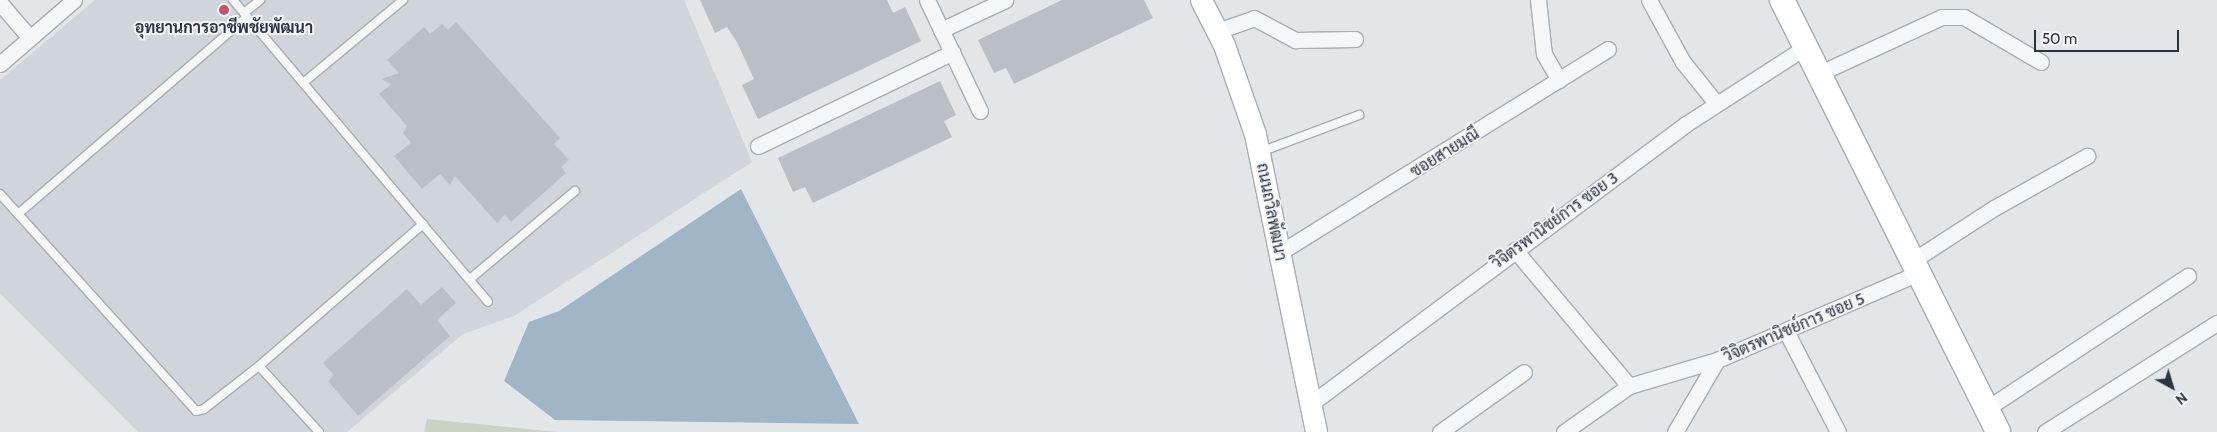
<!DOCTYPE html>
<html>
<head>
<meta charset="utf-8">
<style>
  body { margin:0 }
  #map { position:relative; width:2217px; height:432px; overflow:hidden; background:#e2e6e9; font-family:Cabin,Sarabun,sans-serif }
  div>[style] { position:absolute }
  .built>* { inset:0; background:#d0d5db }
  .green>* { inset:0; background:#c9d3c4 }
  .water>* { inset:0; background:#a0b6c6 }
  .building>* { inset:0; background:#babfc6 }
  .roads { filter:drop-shadow(1px 0 #a7adb3) drop-shadow(-1px 0 #a7adb3) drop-shadow(0 1px #a7adb3) drop-shadow(0 -1px #a7adb3) }
  .lane>* { height:8px; margin:-4px; padding:0 4px; transform-origin:4px; border-radius:4px; background:#f5f6f8 }
  .street>* { height:15px; margin:-7.5px; padding:0 7.5px; transform-origin:7.5px; border-radius:7.5px; background:#f5f6f8 }
  .secondary>* { height:21px; margin:-10.5px; padding:0 10.5px; transform-origin:10.5px; border-radius:10.5px; background:#fff }
  .primary>* { height:24px; margin:-12px; padding:0 12px; transform-origin:12px; border-radius:12px; background:#fff }
  .dots>* { width:14px; height:14px; translate:-50% -50%; box-sizing:border-box; border:2px solid #f2f4f7; border-radius:50% }
  span { translate:-50% -50%; white-space:nowrap; text-align:center; line-height:1.15; -webkit-text-stroke:4px #f2f4f7; paint-order:stroke }
  .poi-label { font-size:16px; color:#2b3540; font-weight:700 }
  .street-label { font-size:16px; color:#2b3540 }
  .north { position:absolute; left:2147px; top:362px; width:50px; height:50px; -webkit-text-stroke:4px #f2f4f7; paint-order:stroke; rotate:141deg; font-size:14px; font-weight:700; line-height:20px; text-align:center; color:#2b3540 }
  .north::after { content:''; display:block; margin:auto; width:18px; height:22px; background:#2b3540; clip-path:polygon(50% 0,100% 100%,50% 72%,0 100%) }
  .scale { position:absolute; left:2034px; top:30px; width:145px; height:22px; box-sizing:border-box; border:2px solid #2b3540; border-top:0; padding-left:6px; font-size:15px; line-height:18px; white-space:nowrap; color:#2b3540; -webkit-text-stroke:4px #f2f4f7; paint-order:stroke }
</style>
</head>
<body>
<div id="map">
  <div class="built">
    <div style="clip-path:polygon(95px 0,684px 0,752px 162px,514px 316px,463px 334px,347px 432px,138px 432px,0 293px,0 80px)"></div>
  </div>
  <div class="green">
    <div style="clip-path:polygon(427px 419px,557px 432px,424px 432px)"></div>
  </div>
  <div class="water">
    <div style="clip-path:polygon(741px 189px,859px 424px,555px 420px,504px 381px,529px 322px,559px 311px)"></div>
  </div>
  <div class="building">
    <div style="clip-path:polygon(700px 0,887px 0,893px 13px,905px 7px,921px 41px,758px 119px,742px 85px,754px 79px,737px 42px,727px 27px,715px 33px)"></div>
    <div style="clip-path:polygon(1062px 0,1144px 0,1153px 18px,1014px 84px,1006px 68px,994px 73px,978px 40px)"></div>
    <div style="clip-path:polygon(456px 22px,560px 138px,554px 144px,569px 160px,561px 167px,566px 173px,511px 222px,505px 215px,497px 223px,455px 176px,450px 185px,440px 174px,422px 189px,394px 156px,411px 143px,403px 133px,407px 126px,379px 94px,391px 84px,381px 79px,399px 73px,387px 60px,424px 27px,430px 34px,442px 24px,448px 30px)"></div>
    <div style="clip-path:polygon(940px 81px,956px 115px,944px 121px,952px 137px,813px 203px,805px 187px,793px 192px,778px 158px)"></div>
    <div style="clip-path:polygon(442px 287px,456px 303px,437px 320px,450px 336px,358px 416px,328px 381px,334px 375px,323px 363px,407px 289px,421px 305px)"></div>
  </div>
  <div class="roads">
    <div class="lane">
      <div style="left:233px;top:0;width:395px;rotate:49.8deg"></div>
      <div style="left:244px;top:13px;width:21px;rotate:-39deg"></div>
      <div style="left:303px;top:83px;width:130px;rotate:-39.7deg"></div>
      <div style="left:1260px;top:152px;width:106px;rotate:-20.5deg"></div>
      <div style="left:0;top:194px;width:292px;rotate:47.9deg"></div>
      <div style="left:196px;top:411px;width:8px;rotate:-14deg"></div>
      <div style="left:204px;top:409px;width:70px;rotate:-38deg"></div>
      <div style="left:259px;top:366px;width:217px;rotate:-40.9deg"></div>
      <div style="left:18px;top:214px;width:302px;rotate:-40.7deg"></div>
      <div style="left:470px;top:279px;width:137px;rotate:-40deg"></div>
      <div style="left:259px;top:366px;width:89px;rotate:47.7deg"></div>
    </div>
    <div class="street">
      <div style="left:927px;top:0;width:123px;rotate:64.5deg"></div>
      <div style="left:1538px;top:0;width:54px;rotate:83.7deg"></div>
      <div style="left:1544px;top:54px;width:30px;rotate:60deg"></div>
      <div style="left:1649px;top:0;width:71px;rotate:61.3deg"></div>
      <div style="left:1683px;top:62px;width:53px;rotate:51.2deg"></div>
      <div style="left:0;top:3px;width:46px;rotate:49.4deg"></div>
      <div style="left:941px;top:30px;width:71px;rotate:-25.1deg"></div>
      <div style="left:1217px;top:31px;width:39px;rotate:-19deg"></div>
      <div style="left:1254px;top:18px;width:47px;rotate:28.2deg"></div>
      <div style="left:1295px;top:40px;width:60px;rotate:-1deg"></div>
      <div style="left:0;top:64px;width:98px;rotate:-40.9deg"></div>
      <div style="left:1820px;top:73px;width:134px;rotate:-24.7deg"></div>
      <div style="left:1942px;top:17px;width:22px"></div>
      <div style="left:1964px;top:17px;width:89px;rotate:30.3deg"></div>
      <div style="left:758px;top:146px;width:216px;rotate:-25.7deg"></div>
      <div style="left:1515px;top:250px;width:177px;rotate:50deg"></div>
      <div style="left:1629px;top:386px;width:92px;rotate:-16.5deg"></div>
      <div style="left:1279px;top:253px;width:387px;rotate:-31.8deg"></div>
      <div style="left:1912px;top:261px;width:98px;rotate:-32.9deg"></div>
      <div style="left:1994px;top:208px;width:107px;rotate:-29.2deg"></div>
      <div style="left:1787px;top:333px;width:111px;rotate:62.7deg"></div>
      <div style="left:1309px;top:405px;width:470px;rotate:-36.7deg"></div>
      <div style="left:1686px;top:124px;width:144px;rotate:-32.8deg"></div>
      <div style="left:1986px;top:409px;width:242px;rotate:-33.4deg"></div>
      <div style="left:1440px;top:432px;width:103px;rotate:-35.5deg"></div>
      <div style="left:1564px;top:432px;width:80px;rotate:-35.3deg"></div>
      <div style="left:1675px;top:432px;width:83px;rotate:-59.7deg"></div>
      <div style="left:1717px;top:360px;width:219px;rotate:-23.4deg"></div>
      <div style="left:2045px;top:432px;width:204px;rotate:-32.4deg"></div>
    </div>
    <div class="secondary">
      <div style="left:1201px;top:0;width:51px;rotate:62.9deg"></div>
      <div style="left:1224px;top:45px;width:94px;rotate:70.8deg"></div>
      <div style="left:1255px;top:134px;width:304px;rotate:78.4deg"></div>
    </div>
    <div class="primary">
      <div style="left:1782px;top:0;width:483px;rotate:63.4deg"></div>
    </div>
  </div>
  <div class="dots">
    <div style="left:224px;top:10px;background:#c4516d"></div>
  </div>
  <div class="poi-label">
    <span style="left:224px;top:28px">อุทยานการอาชีพชัยพัฒนา</span>
  </div>
  <div class="street-label">
    <span style="left:1445px;top:153px;rotate:-32deg">ซอยสายมณี</span>
    <span style="left:1271px;top:212px;rotate:79deg">ถนนถวิลพัฒนา</span>
    <span style="left:1555px;top:221px;rotate:-36deg">วิจิตรพานิชย์การ ซอย 3</span>
    <span style="left:1794px;top:328px;rotate:-23deg">วิจิตรพานิชย์การ ซอย 5</span>
  </div>
  <div class="north">N</div>
  <div class="scale">50 m</div>
</div>
</body>
</html>
